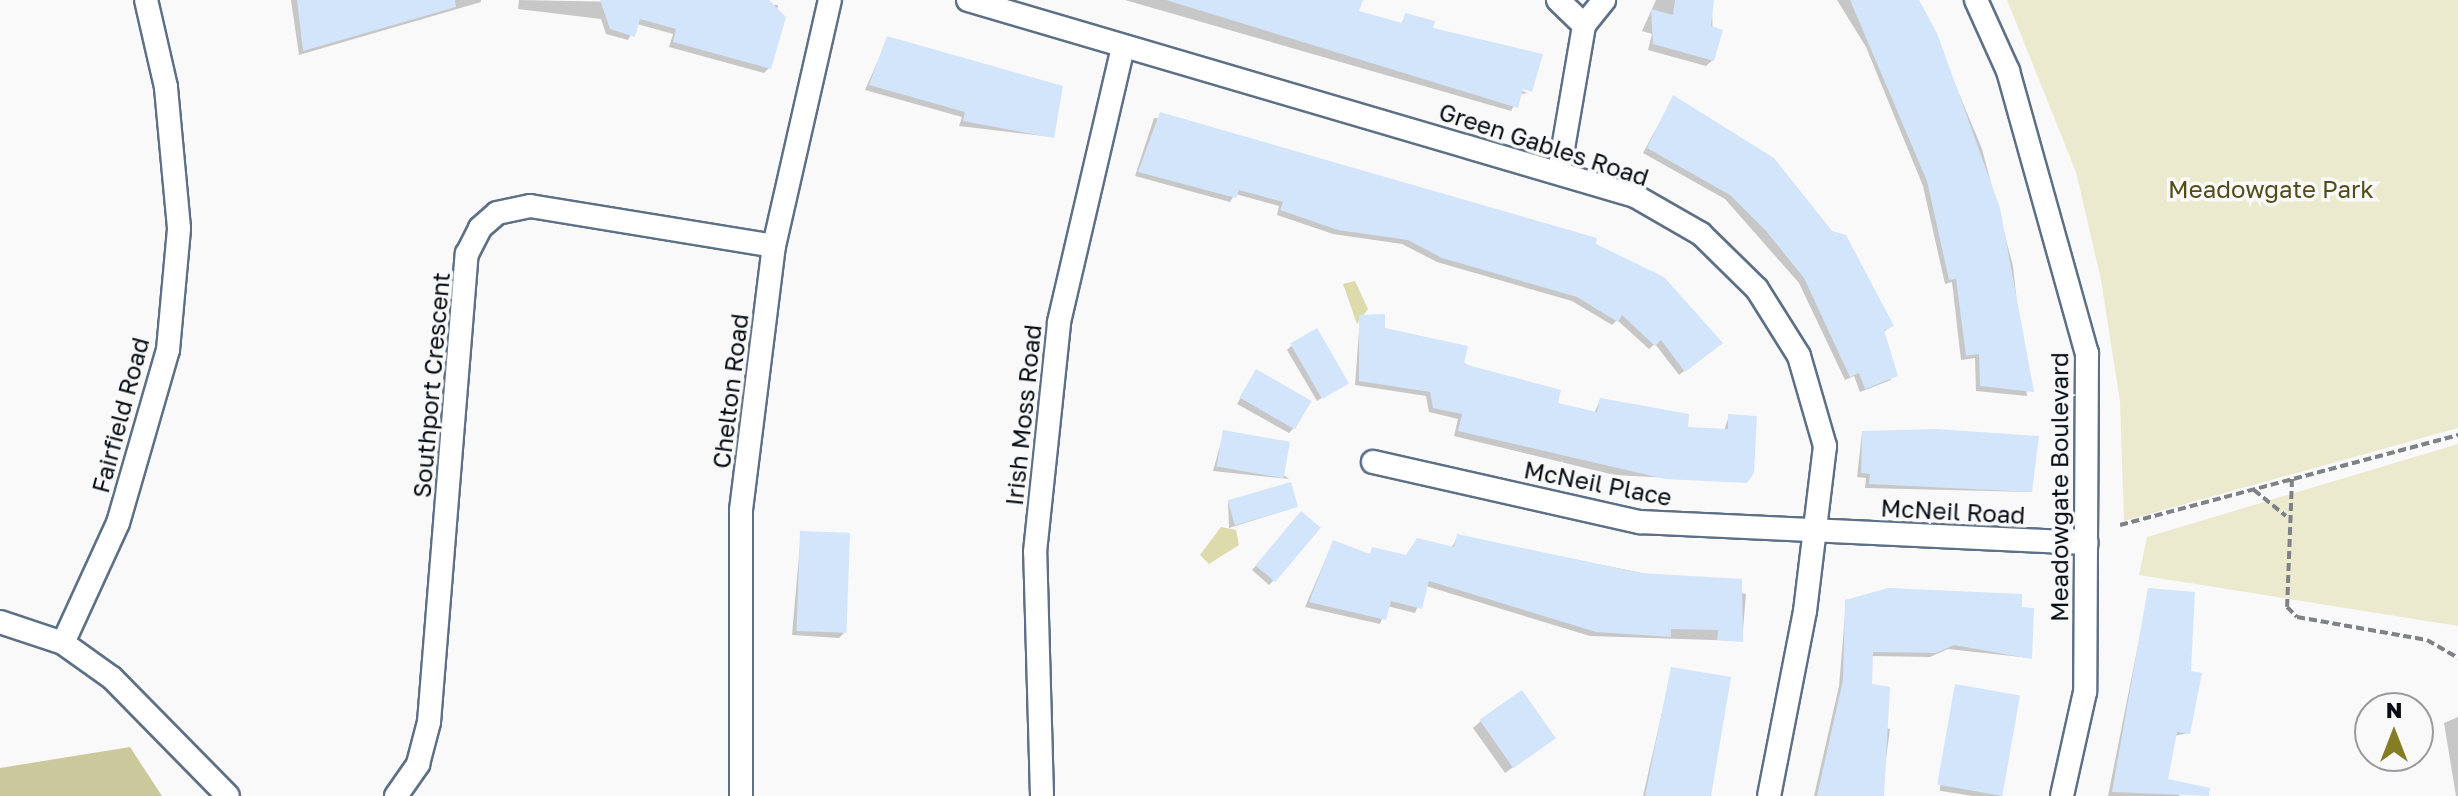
<!DOCTYPE html>
<html>
<head>
<meta charset="utf-8">
<style>
  body { margin:0 }
  #map { position:relative; width:2458px; height:796px; overflow:hidden; background:#f9f9f9; font-family:"Golos Text",sans-serif }
  div>[style] { position:absolute }
  .green>* { inset:0; background:#eceace }
  .forest>* { inset:0; background:#cbc89b }
  .water>* { inset:0; background:#dddaac }
  .shadow>* { inset:0; background:#0003; transform-origin:0 0 }
  .building>* { inset:0; background:#d2e5fa; transform-origin:0 0 }
  .path>* { height:4px; margin-top:-2px; transform-origin:0; background:repeating-linear-gradient(90deg,#7e8185 0 8px,transparent 0 12px) }
  .roads { filter:drop-shadow(2px 0 #5d7085) drop-shadow(-2px 0 #5d7085) drop-shadow(0 2px #5d7085) drop-shadow(0 -2px #5d7085) }
  .minor>* { height:22px; margin:-11px; padding:0 11px; transform-origin:11px; border-radius:11px; background:#fff }
  span { translate:-50% -50%; white-space:nowrap; text-align:center; line-height:1.15; -webkit-text-stroke:7px #f9f9f9; paint-order:stroke }
  .street-label { font-size:24px; color:#060c14 }
  .park-label { font-size:24px; color:#514c18 }
  .north { position:absolute; left:2354px; top:692px; width:80px; height:80px; box-sizing:border-box; background:#f9f9f9; border:2px solid #989a9d; border-radius:50%; rotate:0deg; font-size:22px; font-weight:700; line-height:32px; text-align:center; color:#060c14 }
  .north::after { content:''; display:block; margin:auto; width:28px; height:36px; background:#857d23; clip-path:polygon(50% 0,100% 100%,50% 72%,0 100%) }
</style>
</head>
<body>
<div id="map">
  <div class="green">
    <div style="clip-path:polygon(2007px 0,2458px 0,2458px 428px,2124px 521px,2120px 402px,2101px 280px,2076px 172px)"></div>
    <div style="clip-path:polygon(2458px 444px,2458px 626px,2139px 575px,2147px 537px)"></div>
  </div>
  <div class="forest">
    <div style="clip-path:polygon(130px 747px,162px 796px,0 796px,0 768px)"></div>
  </div>
  <div class="water">
    <div style="clip-path:polygon(1355px 281px,1368px 309px,1357px 324px,1343px 284px)"></div>
    <div style="clip-path:polygon(1221px 527px,1236px 530px,1239px 545px,1209px 564px,1200px 555px)"></div>
  </div>
  <div class="shadow">
    <div style="clip-path:polygon(291px 0,481px 0,481px 2px,299px 55px)"></div>
    <div style="clip-path:polygon(519px 0,778px 5px,769px 68px,764px 73px,669px 47px,673px 34px,637px 24px,628px 40px,606px 34px,601px 19px,518px 9px)"></div>
    <div style="clip-path:polygon(1125px 0,1347px 0,1357px 13px,1400px 25px,1406px 16px,1530px 89px,1513px 88px,1528px 93px,1520px 94px,1511px 111px)"></div>
    <div style="clip-path:polygon(1656px 0,1712px 0,1713px 60px,1706px 66px,1648px 50px,1652px 34px,1642px 31px)"></div>
    <div style="clip-path:polygon(1837px 0,1917px 0,1925px 12px,1982px 149px,2013px 266px,2027px 396px,1976px 391px,1975px 358px,1961px 360px,1952px 282px,1945px 284px,1923px 186px,1866px 47px)"></div>
    <div style="clip-path:polygon(888px 38px,1061px 88px,1052px 137px,959px 126px,962px 117px,865px 90px)"></div>
    <div style="clip-path:polygon(1673px 98px,1892px 326px,1883px 332px,1891px 380px,1860px 392px,1854px 376px,1845px 380px,1799px 283px,1725px 199px,1643px 153px)"></div>
    <div style="clip-path:polygon(1154px 118px,1181px 119px,1593px 245px,1716px 347px,1679px 375px,1655px 344px,1649px 349px,1617px 320px,1612px 325px,1572px 301px,1437px 262px,1402px 244px,1333px 234px,1277px 215px,1279px 206px,1235px 194px,1230px 202px,1135px 176px)"></div>
    <div style="clip-path:polygon(1360px 317px,1556px 404px,1594px 414px,1600px 400px,1686px 429px,1724px 431px,1729px 416px,1746px 482px,1614px 475px,1454px 436px,1458px 419px,1429px 412px,1426px 396px,1355px 385px)"></div>
    <div style="clip-path:polygon(1291px 346px,1346px 382px,1317px 401px,1287px 350px)"></div>
    <div style="clip-path:polygon(1256px 372px,1294px 428px,1289px 433px,1237px 404px)"></div>
    <div style="clip-path:polygon(1224px 432px,1289px 479px,1213px 471px)"></div>
    <div style="clip-path:polygon(1862px 433px,2030px 492px,1865px 488px,1866px 478px,1857px 477px)"></div>
    <div style="clip-path:polygon(1228px 501px,1296px 507px,1229px 528px)"></div>
    <div style="clip-path:polygon(1297px 518px,1274px 580px,1269px 585px,1252px 570px)"></div>
    <div style="clip-path:polygon(801px 533px,844px 633px,839px 638px,792px 635px)"></div>
    <div style="clip-path:polygon(1458px 536px,1746px 594px,1742px 641px,1590px 636px,1426px 586px,1415px 613px,1387px 606px,1380px 624px,1305px 607px,1333px 542px,1367px 555px,1405px 557px,1417px 540px,1451px 549px)"></div>
    <div style="clip-path:polygon(2149px 590px,2188px 733px,2174px 736px,2166px 781px,2182px 784px,2179px 796px,2108px 796px)"></div>
    <div style="clip-path:polygon(1846px 602px,2030px 658px,1948px 649px,1930px 657px,1871px 656px,1870px 686px,1882px 727px,1890px 729px,1881px 796px,1814px 796px,1839px 686px)"></div>
    <div style="clip-path:polygon(1672px 669px,1708px 796px,1643px 796px)"></div>
    <div style="left:1956px;top:687px;width:62px;height:105px;rotate:9deg"></div>
    <div style="clip-path:polygon(2458px 717px,2458px 796px,2456px 796px,2444px 723px)"></div>
    <div style="clip-path:polygon(1481px 721px,1553px 738px,1505px 773px,1473px 728px)"></div>
  </div>
  <div class="building">
    <div style="clip-path:polygon(297px 0,455px 0,456px 7px,303px 51px)"></div>
    <div style="clip-path:polygon(600px 0,769px 0,786px 17px,771px 69px,673px 42px,676px 29px,640px 19px,635px 37px,610px 29px)"></div>
    <div style="clip-path:polygon(1166px 0,1363px 0,1359px 11px,1402px 23px,1405px 13px,1435px 21px,1433px 28px,1543px 54px,1532px 92px,1523px 89px,1518px 108px)"></div>
    <div style="clip-path:polygon(1675px 0,1714px 0,1711px 26px,1723px 30px,1714px 61px,1653px 44px,1651px 9px,1673px 15px)"></div>
    <div style="clip-path:polygon(1850px 0,1919px 0,1937px 33px,2000px 208px,2034px 392px,1980px 386px,1979px 354px,1966px 356px,1956px 279px,1949px 280px,1927px 181px)"></div>
    <div style="clip-path:polygon(887px 36px,1063px 86px,1054px 138px,963px 121px,965px 112px,869px 85px)"></div>
    <div style="clip-path:polygon(1673px 95px,1774px 158px,1832px 231px,1846px 235px,1894px 326px,1884px 330px,1898px 376px,1865px 389px,1859px 373px,1850px 377px,1804px 278px,1766px 231px,1730px 195px,1647px 148px)"></div>
    <div style="clip-path:polygon(1160px 112px,1597px 238px,1596px 244px,1664px 277px,1723px 343px,1685px 372px,1661px 340px,1655px 346px,1622px 315px,1618px 322px,1577px 297px,1442px 258px,1408px 240px,1338px 230px,1280px 210px,1283px 202px,1239px 190px,1236px 198px,1138px 172px)"></div>
    <div style="clip-path:polygon(1385px 314px,1385px 328px,1468px 346px,1464px 364px,1561px 390px,1558px 403px,1597px 412px,1600px 398px,1689px 414px,1688px 427px,1728px 429px,1728px 414px,1757px 416px,1754px 473px,1747px 483px,1665px 479px,1458px 431px,1462px 414px,1433px 408px,1430px 392px,1359px 381px,1359px 315px)"></div>
    <div style="left:1317px;top:328px;width:64px;height:31px;rotate:60deg"></div>
    <div style="left:1256px;top:369px;width:64px;height:33px;rotate:30deg"></div>
    <div style="clip-path:polygon(1936px 429px,2039px 436px,2032px 492px,1869px 484px,1870px 474px,1861px 473px,1862px 431px)"></div>
    <div style="left:1223px;top:430px;width:68px;height:37px;rotate:10deg"></div>
    <div style="left:1291px;top:482px;width:26px;height:66px;rotate:74deg"></div>
    <div style="left:1301px;top:511px;width:26px;height:71px;rotate:40deg"></div>
    <div style="left:800px;top:531px;width:50px;height:100px;rotate:2deg"></div>
    <div style="clip-path:polygon(1457px 534px,1640px 573px,1742px 579px,1743px 642px,1717px 640px,1718px 630px,1671px 629px,1671px 637px,1596px 632px,1429px 581px,1422px 609px,1391px 601px,1386px 620px,1309px 602px,1333px 540px,1370px 554px,1372px 547px,1406px 555px,1417px 538px,1454px 547px)"></div>
    <div style="clip-path:polygon(1888px 588px,2022px 594px,2022px 607px,2034px 608px,2032px 659px,1954px 645px,1936px 653px,1873px 652px,1872px 684px,1890px 687px,1884px 796px,1817px 796px,1843px 680px,1845px 600px)"></div>
    <div style="clip-path:polygon(2148px 588px,2195px 592px,2191px 671px,2202px 673px,2190px 734px,2177px 732px,2168px 779px,2210px 788px,2209px 796px,2112px 792px)"></div>
    <div style="clip-path:polygon(1671px 667px,1731px 677px,1711px 796px,1645px 796px)"></div>
    <div style="left:1955px;top:684px;width:66px;height:102px;rotate:10deg"></div>
    <div style="left:1522px;top:690px;width:59px;height:52px;rotate:55deg"></div>
  </div>
  <div class="path">
    <div style="left:2292px;top:479px;width:128px;rotate:92.2deg"></div>
    <div style="left:2287px;top:607px;width:14px;rotate:45deg"></div>
    <div style="left:2297px;top:617px;width:132px;rotate:10deg"></div>
    <div style="left:2427px;top:640px;width:36px;rotate:30deg"></div>
    <div style="left:2254px;top:490px;width:41px;rotate:39.1deg"></div>
    <div style="left:2120px;top:525px;width:350px;rotate:-14.9deg"></div>
  </div>
  <div class="roads">
    <div class="minor">
      <div style="left:968px;top:0;width:695px;rotate:16.38deg"></div>
      <div style="left:1635px;top:196px;width:76px;rotate:29.9deg"></div>
      <div style="left:1701px;top:234px;width:78px;rotate:44.5deg"></div>
      <div style="left:1757px;top:289px;width:79px;rotate:57.9deg"></div>
      <div style="left:1799px;top:356px;width:94px;rotate:73.9deg"></div>
      <div style="left:1825px;top:446px;width:166px;rotate:96.9deg"></div>
      <div style="left:1805px;top:611px;width:188px;rotate:101deg"></div>
      <div style="left:1558px;top:0;width:36px;rotate:44deg"></div>
      <div style="left:1976px;top:0;width:78px;rotate:65.7deg"></div>
      <div style="left:2008px;top:71px;width:293px;rotate:74.4deg"></div>
      <div style="left:2087px;top:353px;width:339px;rotate:90.3deg"></div>
      <div style="left:2085px;top:692px;width:107px;rotate:102.5deg"></div>
      <div style="left:1559px;top:172px;width:149px;rotate:-80.3deg"></div>
      <div style="left:1584px;top:25px;width:32px;rotate:-51deg"></div>
      <div style="left:1373px;top:462px;width:274px;rotate:12.7deg"></div>
      <div style="left:1640px;top:522px;width:447px;rotate:2.7deg"></div>
      <div style="left:0;top:622px;width:66px;rotate:18.4deg"></div>
      <div style="left:63px;top:643px;width:60px;rotate:35.5deg"></div>
      <div style="left:112px;top:678px;width:165px;rotate:45.5deg"></div>
      <div style="left:63px;top:643px;width:132px;rotate:-65.4deg"></div>
      <div style="left:118px;top:523px;width:180px;rotate:-73.9deg"></div>
      <div style="left:168px;top:350px;width:122px;rotate:-84.8deg"></div>
      <div style="left:179px;top:228px;width:142px;rotate:-95.3deg"></div>
      <div style="left:166px;top:87px;width:89px;rotate:-102.9deg"></div>
      <div style="left:396px;top:796px;width:39px;rotate:-55deg"></div>
      <div style="left:418px;top:764px;width:43px;rotate:-75.3deg"></div>
      <div style="left:429px;top:722px;width:470px;rotate:-85.4deg"></div>
      <div style="left:467px;top:254px;width:29px;rotate:-63deg"></div>
      <div style="left:480px;top:228px;width:23px;rotate:-41deg"></div>
      <div style="left:497px;top:213px;width:34px;rotate:-12deg"></div>
      <div style="left:530px;top:206px;width:247px;rotate:9.3deg"></div>
      <div style="left:741px;top:796px;width:286px;rotate:-90deg"></div>
      <div style="left:741px;top:510px;width:266px;rotate:-82.9deg"></div>
      <div style="left:774px;top:246px;width:252px;rotate:-77.2deg"></div>
      <div style="left:1042px;top:796px;width:244px;rotate:-91.6deg"></div>
      <div style="left:1035px;top:552px;width:231px;rotate:-84deg"></div>
      <div style="left:1059px;top:322px;width:283px;rotate:-76.9deg"></div>
    </div>
  </div>
  <div class="street-label">
    <span style="left:1544px;top:144px;rotate:18deg">Green Gables Road</span>
    <span style="left:431px;top:385px;rotate:-85deg">Southport Crescent</span>
    <span style="left:730px;top:391px;rotate:-83deg">Chelton Road</span>
    <span style="left:120px;top:415px;rotate:-75deg">Fairfield Road</span>
    <span style="left:1023px;top:415px;rotate:-84deg">Irish Moss Road</span>
    <span style="left:1598px;top:483px;rotate:11deg">McNeil Place</span>
    <span style="left:2059px;top:487px;rotate:-90deg">Meadowgate Boulevard</span>
    <span style="left:1953px;top:511px;rotate:3deg">McNeil Road</span>
  </div>
  <div class="park-label">
    <span style="left:2271px;top:189px">Meadowgate Park</span>
  </div>
  <div class="north">N</div>
</div>
</body>
</html>
